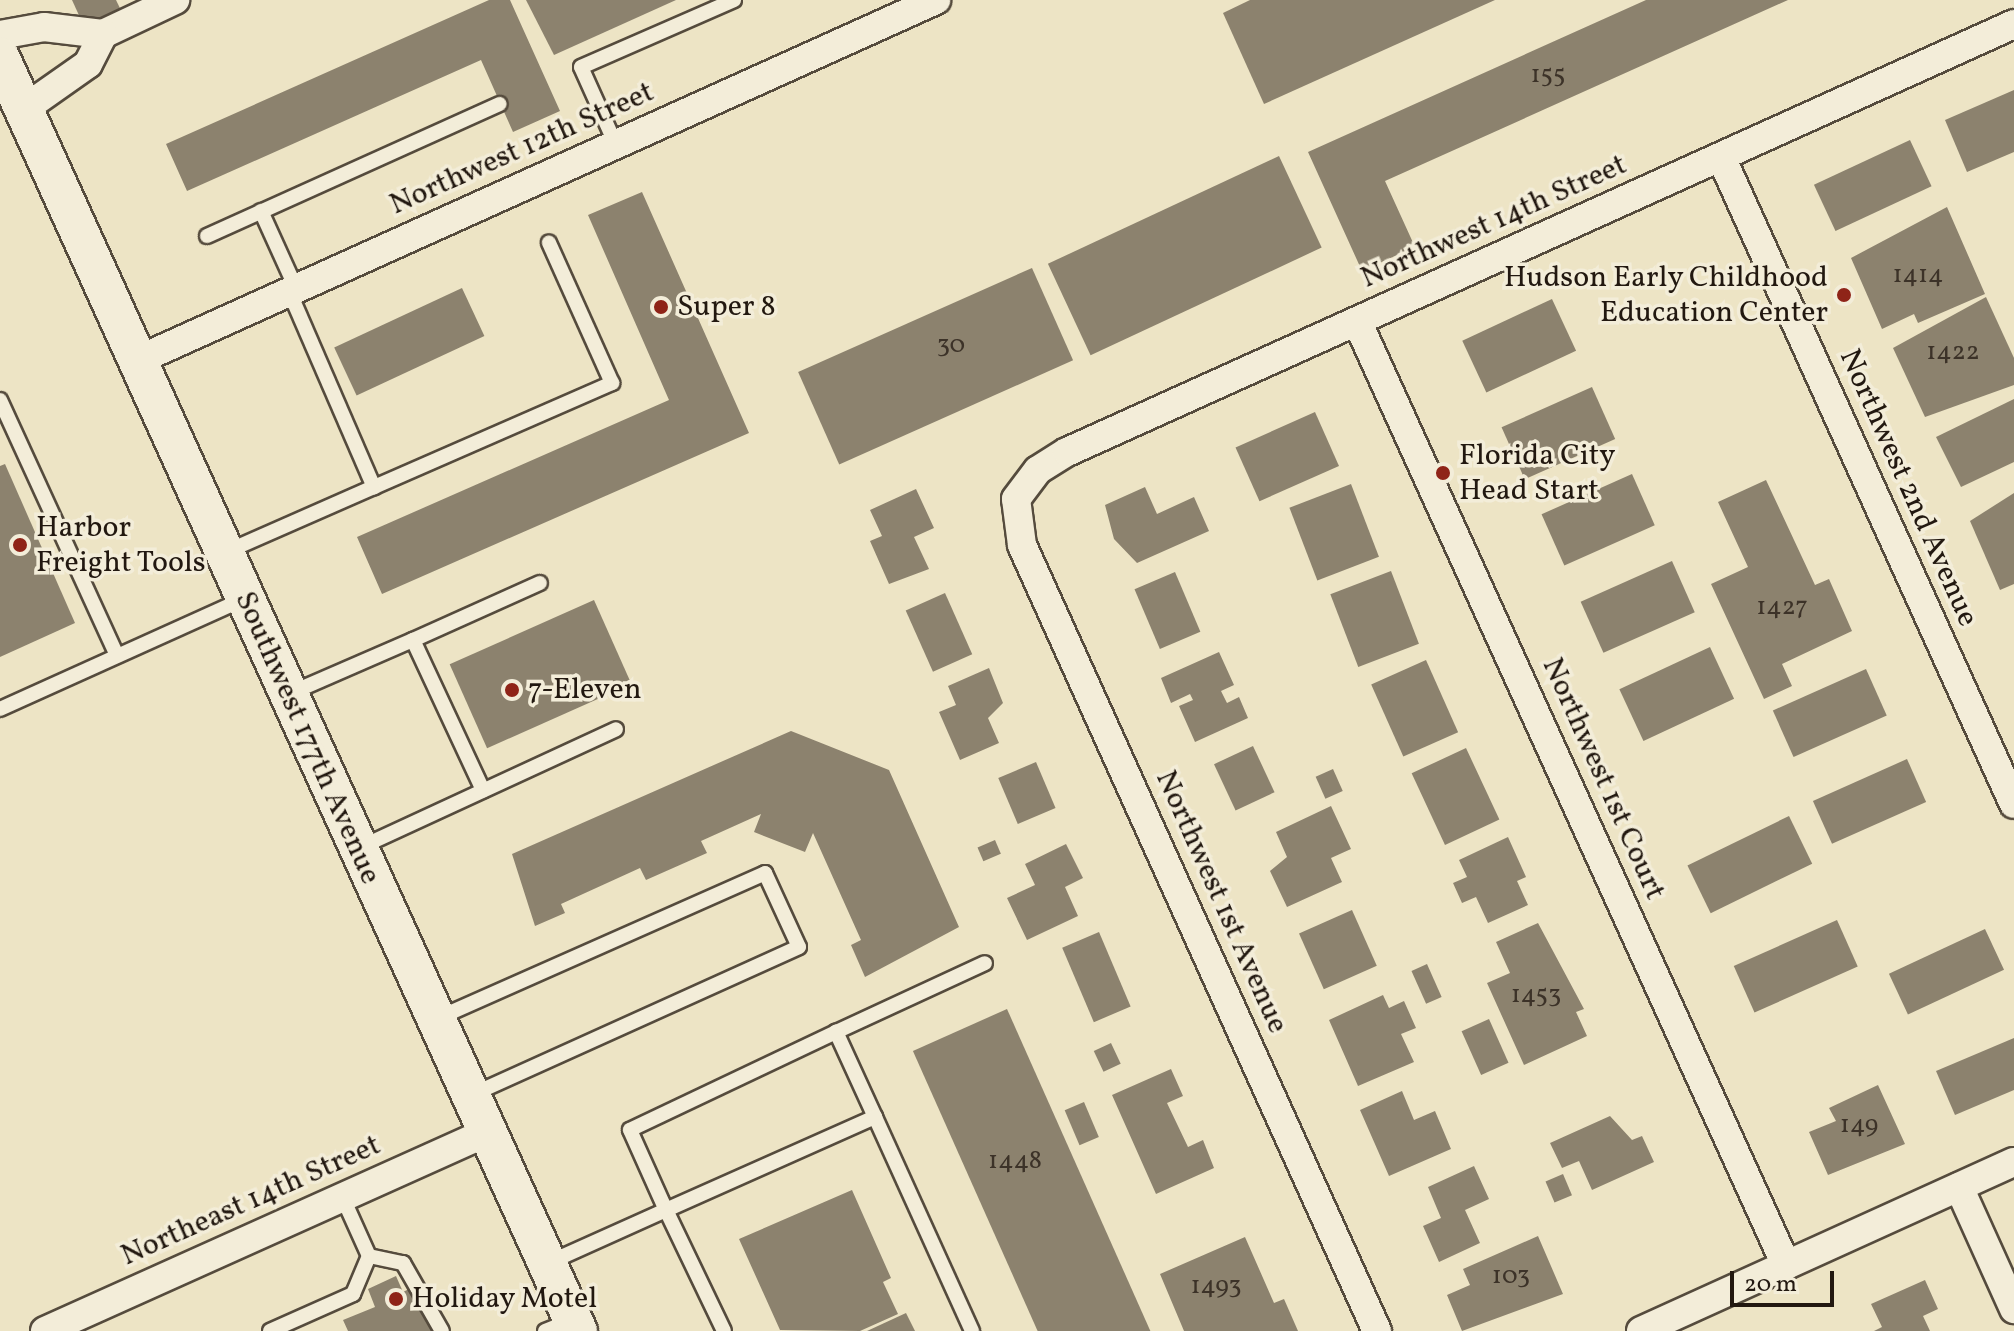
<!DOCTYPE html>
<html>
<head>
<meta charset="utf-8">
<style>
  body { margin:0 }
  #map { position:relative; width:2014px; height:1331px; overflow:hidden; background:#ede4c5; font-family:Vollkorn,serif }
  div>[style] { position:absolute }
  .building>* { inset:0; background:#8c826e; transform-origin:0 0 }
  .roads { filter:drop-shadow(2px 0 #554b3d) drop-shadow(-2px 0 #554b3d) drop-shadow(0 2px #554b3d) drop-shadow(0 -2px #554b3d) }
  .lane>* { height:14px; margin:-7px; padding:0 7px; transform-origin:7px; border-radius:7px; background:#f3edd9 }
  .street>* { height:28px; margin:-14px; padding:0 14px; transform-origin:14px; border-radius:14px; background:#f3edd9 }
  .secondary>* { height:38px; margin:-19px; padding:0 19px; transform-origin:19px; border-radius:19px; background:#f3edd9 }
  .dots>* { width:22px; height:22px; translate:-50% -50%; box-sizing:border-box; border:4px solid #f3edd9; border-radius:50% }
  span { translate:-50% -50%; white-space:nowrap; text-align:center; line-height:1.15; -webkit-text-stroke:7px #f3edd9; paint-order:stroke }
  .number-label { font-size:26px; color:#3c3228 }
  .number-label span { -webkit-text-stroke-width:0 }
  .street-label { font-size:30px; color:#221810 }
  .poi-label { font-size:30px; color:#221810 }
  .right { translate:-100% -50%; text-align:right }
  .left { translate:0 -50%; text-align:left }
  .scale { position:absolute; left:1730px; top:1271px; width:104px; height:36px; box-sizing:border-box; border:4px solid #221810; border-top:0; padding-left:10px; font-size:24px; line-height:28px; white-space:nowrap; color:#221810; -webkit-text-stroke:6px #f3edd9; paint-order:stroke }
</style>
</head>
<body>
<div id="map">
  <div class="building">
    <div style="clip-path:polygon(72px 0,116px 0,130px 29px,93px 46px)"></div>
    <div style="clip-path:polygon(489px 0,510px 0,560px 111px,513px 132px,481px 60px,187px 191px,166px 144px)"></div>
    <div style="clip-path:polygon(526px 0,676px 0,554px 55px)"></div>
    <div style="clip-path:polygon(1250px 0,1495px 0,1264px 104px,1223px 13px)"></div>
    <div style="clip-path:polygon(1646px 0,1788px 0,1385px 181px,1415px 247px,1362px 271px,1308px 152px)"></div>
    <div style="clip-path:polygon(2014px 90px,2014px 152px,1967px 172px,1945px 120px)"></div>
    <div style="left:1910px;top:140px;width:51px;height:106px;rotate:65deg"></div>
    <div style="left:1279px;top:156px;width:101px;height:255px;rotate:65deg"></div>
    <div style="clip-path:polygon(642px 192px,749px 433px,382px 594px,357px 537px,669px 400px,588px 215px)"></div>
    <div style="clip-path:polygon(1947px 207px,1985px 294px,1918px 323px,1914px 314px,1882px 329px,1851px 258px)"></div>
    <div style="left:1032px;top:268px;width:101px;height:256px;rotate:66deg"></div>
    <div style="left:462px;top:288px;width:53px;height:141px;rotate:65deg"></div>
    <div style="clip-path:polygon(1986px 297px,2014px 358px,2014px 385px,1925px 417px,1893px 348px)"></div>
    <div style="left:1552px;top:299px;width:57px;height:99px;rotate:65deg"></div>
    <div style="left:1592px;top:387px;width:57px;height:99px;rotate:66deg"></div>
    <div style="clip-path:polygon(2014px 399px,2014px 462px,1961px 487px,1936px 437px)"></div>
    <div style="left:1315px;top:412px;width:59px;height:87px;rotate:66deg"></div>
    <div style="clip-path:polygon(5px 464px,75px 623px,0 657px,0 466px)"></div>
    <div style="left:1632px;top:474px;width:56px;height:99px;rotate:66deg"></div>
    <div style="clip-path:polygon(1766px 480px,1815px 585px,1829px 579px,1852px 631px,1782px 664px,1792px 686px,1764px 699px,1711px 584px,1748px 567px,1718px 502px)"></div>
    <div style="left:1351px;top:484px;width:78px;height:66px;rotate:69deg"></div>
    <div style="clip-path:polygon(1145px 487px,1157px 514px,1194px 497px,1209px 531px,1137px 563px,1114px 539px,1105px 505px)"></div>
    <div style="clip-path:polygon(916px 489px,934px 528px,914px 537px,929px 569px,889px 584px,870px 541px,882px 536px,870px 510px)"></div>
    <div style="clip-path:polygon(2014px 493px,2014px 584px,2000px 590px,1970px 521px)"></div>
    <div style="left:1672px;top:561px;width:56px;height:100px;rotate:66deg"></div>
    <div style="left:1391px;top:571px;width:78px;height:65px;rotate:69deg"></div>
    <div style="left:1175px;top:572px;width:65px;height:44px;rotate:67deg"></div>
    <div style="left:945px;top:593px;width:67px;height:43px;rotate:66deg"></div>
    <div style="left:594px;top:600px;width:92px;height:158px;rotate:66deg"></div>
    <div style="left:1710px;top:647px;width:57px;height:100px;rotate:65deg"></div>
    <div style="clip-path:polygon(1219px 652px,1234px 685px,1221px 691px,1227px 703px,1239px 697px,1248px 718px,1195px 742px,1179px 706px,1193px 700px,1190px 694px,1171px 703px,1161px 678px)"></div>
    <div style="left:1426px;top:660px;width:79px;height:60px;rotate:66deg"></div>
    <div style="clip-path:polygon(989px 668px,1003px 703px,988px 718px,999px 743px,960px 760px,939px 712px,956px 705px,948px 686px)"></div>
    <div style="left:1866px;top:669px;width:51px;height:102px;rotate:66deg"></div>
    <div style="clip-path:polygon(791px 731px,889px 770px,959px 927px,865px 977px,851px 945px,861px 940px,813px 833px,805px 852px,754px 832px,761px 814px,701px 841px,707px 853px,646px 880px,640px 868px,561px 904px,565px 913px,535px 926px,512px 854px)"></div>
    <div style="left:1253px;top:746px;width:51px;height:43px;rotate:65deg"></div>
    <div style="left:1466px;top:748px;width:79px;height:60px;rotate:65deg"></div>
    <div style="left:1907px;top:759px;width:47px;height:103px;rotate:66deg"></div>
    <div style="left:1036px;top:762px;width:50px;height:41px;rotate:67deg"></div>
    <div style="left:1333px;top:769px;width:24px;height:19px;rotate:66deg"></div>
    <div style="clip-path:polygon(1331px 806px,1351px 849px,1331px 858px,1342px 882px,1287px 907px,1270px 871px,1287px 857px,1276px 832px)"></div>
    <div style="left:1789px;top:816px;width:53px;height:113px;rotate:64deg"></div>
    <div style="clip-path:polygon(1508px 837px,1526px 877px,1517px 881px,1528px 905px,1488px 923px,1476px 897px,1462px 903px,1453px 883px,1467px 877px,1459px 860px)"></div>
    <div style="left:995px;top:840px;width:15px;height:19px;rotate:67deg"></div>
    <div style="clip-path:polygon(1066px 844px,1083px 878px,1065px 887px,1078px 916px,1027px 940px,1007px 898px,1035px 885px,1025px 864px)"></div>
    <div style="left:1352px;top:910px;width:61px;height:58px;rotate:66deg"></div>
    <div style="left:1837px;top:920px;width:51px;height:113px;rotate:66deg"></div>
    <div style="clip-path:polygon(1538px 923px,1584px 1009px,1576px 1012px,1587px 1036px,1524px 1065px,1487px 983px,1510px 973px,1496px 942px)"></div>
    <div style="left:1985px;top:929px;width:45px;height:106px;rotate:65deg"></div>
    <div style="left:1099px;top:932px;width:81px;height:40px;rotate:67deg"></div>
    <div style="left:1427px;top:964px;width:36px;height:17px;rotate:66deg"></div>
    <div style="clip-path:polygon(1383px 995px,1389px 1008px,1404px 1001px,1416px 1028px,1401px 1034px,1414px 1062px,1358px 1086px,1329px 1020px)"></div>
    <div style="left:1007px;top:1009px;width:353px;height:103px;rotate:66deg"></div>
    <div style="left:1489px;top:1019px;width:48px;height:30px;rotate:66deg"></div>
    <div style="clip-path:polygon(2014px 1038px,2014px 1090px,1955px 1115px,1936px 1071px)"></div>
    <div style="left:1111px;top:1043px;width:23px;height:19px;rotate:65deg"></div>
    <div style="clip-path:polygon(1171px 1069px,1183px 1096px,1167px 1103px,1188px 1147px,1203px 1140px,1214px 1168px,1156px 1194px,1112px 1095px)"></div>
    <div style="clip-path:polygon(1878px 1085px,1905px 1144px,1828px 1175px,1809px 1132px,1836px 1121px,1829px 1108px)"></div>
    <div style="clip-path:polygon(1402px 1091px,1414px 1120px,1435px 1111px,1451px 1149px,1389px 1176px,1360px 1110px)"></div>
    <div style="left:1084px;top:1102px;width:38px;height:21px;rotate:67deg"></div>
    <div style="clip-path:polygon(1610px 1116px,1632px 1140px,1642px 1136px,1654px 1162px,1592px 1190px,1579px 1161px,1562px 1168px,1550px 1143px)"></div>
    <div style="clip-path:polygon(1474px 1166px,1489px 1199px,1465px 1210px,1480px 1243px,1439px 1262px,1423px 1226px,1441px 1218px,1428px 1187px)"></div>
    <div style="left:1563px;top:1174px;width:23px;height:19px;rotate:67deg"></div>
    <div style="clip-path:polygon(852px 1190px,891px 1278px,883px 1282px,898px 1314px,860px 1331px,780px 1330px,739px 1239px)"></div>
    <div style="clip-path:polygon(1538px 1236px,1563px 1294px,1462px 1331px,1447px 1295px,1470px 1285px,1463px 1269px)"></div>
    <div style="clip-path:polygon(1245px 1237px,1274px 1303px,1284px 1299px,1298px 1331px,1184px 1331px,1160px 1274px)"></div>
    <div style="clip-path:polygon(396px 1276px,403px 1292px,415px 1286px,435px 1331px,348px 1331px,343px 1320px,375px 1307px,368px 1289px)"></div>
    <div style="clip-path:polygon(1925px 1280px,1938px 1309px,1923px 1316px,1930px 1331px,1874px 1331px,1882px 1327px,1871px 1304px)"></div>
    <div style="clip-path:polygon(906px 1313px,915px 1331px,867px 1331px)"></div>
  </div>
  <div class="roads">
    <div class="lane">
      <div style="left:616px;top:145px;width:85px;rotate:-114.2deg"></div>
      <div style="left:581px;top:67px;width:167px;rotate:-23.6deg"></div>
      <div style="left:261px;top:211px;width:85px;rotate:65.6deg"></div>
      <div style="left:207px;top:236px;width:321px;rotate:-24.3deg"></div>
      <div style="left:289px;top:291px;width:214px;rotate:66.6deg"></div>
      <div style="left:374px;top:487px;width:260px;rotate:-23.6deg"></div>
      <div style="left:612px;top:383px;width:154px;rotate:-114.2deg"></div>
      <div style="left:0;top:400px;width:281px;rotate:65.4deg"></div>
      <div style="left:228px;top:551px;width:159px;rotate:-23.7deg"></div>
      <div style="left:413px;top:640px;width:139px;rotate:-24.2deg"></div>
      <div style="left:291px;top:693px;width:133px;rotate:-23.5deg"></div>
      <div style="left:413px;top:640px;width:166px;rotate:65deg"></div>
      <div style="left:0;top:709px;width:268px;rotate:-24.3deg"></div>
      <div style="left:359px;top:848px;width:283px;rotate:-24.8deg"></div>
      <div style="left:436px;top:1019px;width:360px;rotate:-23.9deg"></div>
      <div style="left:765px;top:873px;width:81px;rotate:65.3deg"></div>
      <div style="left:799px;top:947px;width:358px;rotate:155.7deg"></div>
      <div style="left:836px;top:1032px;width:164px;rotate:-24.8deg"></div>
      <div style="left:875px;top:1117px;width:94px;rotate:-114.6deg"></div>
      <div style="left:836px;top:1032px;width:228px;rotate:154.6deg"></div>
      <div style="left:630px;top:1130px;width:88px;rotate:65.8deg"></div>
      <div style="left:666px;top:1210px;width:229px;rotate:-24deg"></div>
      <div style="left:875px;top:1117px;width:235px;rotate:65.6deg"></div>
      <div style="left:369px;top:1256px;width:35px;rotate:12deg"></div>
      <div style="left:403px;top:1263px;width:78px;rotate:60.2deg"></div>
      <div style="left:548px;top:1263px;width:129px;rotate:-24.2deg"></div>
      <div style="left:666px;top:1210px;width:134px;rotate:64.4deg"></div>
      <div style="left:270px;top:1331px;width:91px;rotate:-24deg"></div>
      <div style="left:353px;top:1294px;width:41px;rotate:-67.2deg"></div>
      <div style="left:369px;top:1256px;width:66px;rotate:-114.2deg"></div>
      <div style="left:545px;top:1331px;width:29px;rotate:-22deg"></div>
    </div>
    <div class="street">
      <div style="left:0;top:35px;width:45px;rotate:-10.3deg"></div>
      <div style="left:44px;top:27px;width:59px;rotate:6.8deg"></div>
      <div style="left:103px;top:34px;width:80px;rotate:-25.3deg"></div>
      <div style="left:24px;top:109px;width:78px;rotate:-35.1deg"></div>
      <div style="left:88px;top:64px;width:34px;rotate:-63deg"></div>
      <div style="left:1721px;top:157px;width:710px;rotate:65.64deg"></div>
      <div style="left:1357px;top:321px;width:1037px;rotate:65.56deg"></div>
      <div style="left:136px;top:361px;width:878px;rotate:-24.29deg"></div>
      <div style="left:1959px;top:1187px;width:134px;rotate:65.7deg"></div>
      <div style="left:45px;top:1331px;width:483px;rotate:-24.2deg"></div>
      <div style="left:1377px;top:1331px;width:862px;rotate:-114.31deg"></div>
      <div style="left:1022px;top:545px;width:46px;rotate:-97.4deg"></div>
      <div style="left:1016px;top:499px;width:36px;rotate:-53deg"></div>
      <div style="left:1038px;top:470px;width:34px;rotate:-32deg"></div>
      <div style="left:1067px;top:452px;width:1039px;rotate:-24.32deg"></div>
      <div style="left:1641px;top:1331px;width:409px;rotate:-24.4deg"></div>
    </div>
    <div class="secondary">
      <div style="left:0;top:57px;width:1399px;rotate:65.6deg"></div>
    </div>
  </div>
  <div class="dots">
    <div style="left:1844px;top:295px;background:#8f2418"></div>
    <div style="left:661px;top:307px;background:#8f2418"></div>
    <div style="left:1443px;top:473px;background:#8f2418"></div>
    <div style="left:20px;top:545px;background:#8f2418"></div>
    <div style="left:512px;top:690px;background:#8f2418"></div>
    <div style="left:396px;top:1299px;background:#8f2418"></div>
  </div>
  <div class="number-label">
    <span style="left:1548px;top:76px">155</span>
    <span style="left:1918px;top:276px">1414</span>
    <span style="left:951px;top:346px">30</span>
    <span style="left:1953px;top:353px">1422</span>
    <span style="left:1782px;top:608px">1427</span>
    <span style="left:1536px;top:996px">1453</span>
    <span style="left:1859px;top:1126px">149</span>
    <span style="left:1015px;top:1162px">1448</span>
    <span style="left:1511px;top:1277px">103</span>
    <span style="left:1216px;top:1287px">1493</span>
  </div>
  <div class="street-label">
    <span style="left:522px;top:149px;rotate:-24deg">Northwest 12th Street</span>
    <span style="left:1494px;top:222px;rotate:-24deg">Northwest 14th Street</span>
    <span style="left:1908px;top:488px;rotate:66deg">Northwest 2nd Avenue</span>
    <span style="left:307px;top:738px;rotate:66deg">Southwest 177th Avenue</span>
    <span style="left:1603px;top:779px;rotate:66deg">Northwest 1st Court</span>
    <span style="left:1221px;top:902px;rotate:66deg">Northwest 1st Avenue</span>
    <span style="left:251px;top:1201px;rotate:-24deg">Northeast 14th Street</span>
  </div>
  <div class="poi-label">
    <span class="right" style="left:1828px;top:295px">Hudson Early Childhood<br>Education Center</span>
    <span class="left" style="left:677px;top:307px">Super 8</span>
    <span class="left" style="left:1459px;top:473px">Florida City<br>Head Start</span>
    <span class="left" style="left:36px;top:545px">Harbor<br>Freight Tools</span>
    <span class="left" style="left:528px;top:690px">7-Eleven</span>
    <span class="left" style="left:412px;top:1299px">Holiday Motel</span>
  </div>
  <div class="scale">20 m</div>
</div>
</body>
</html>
